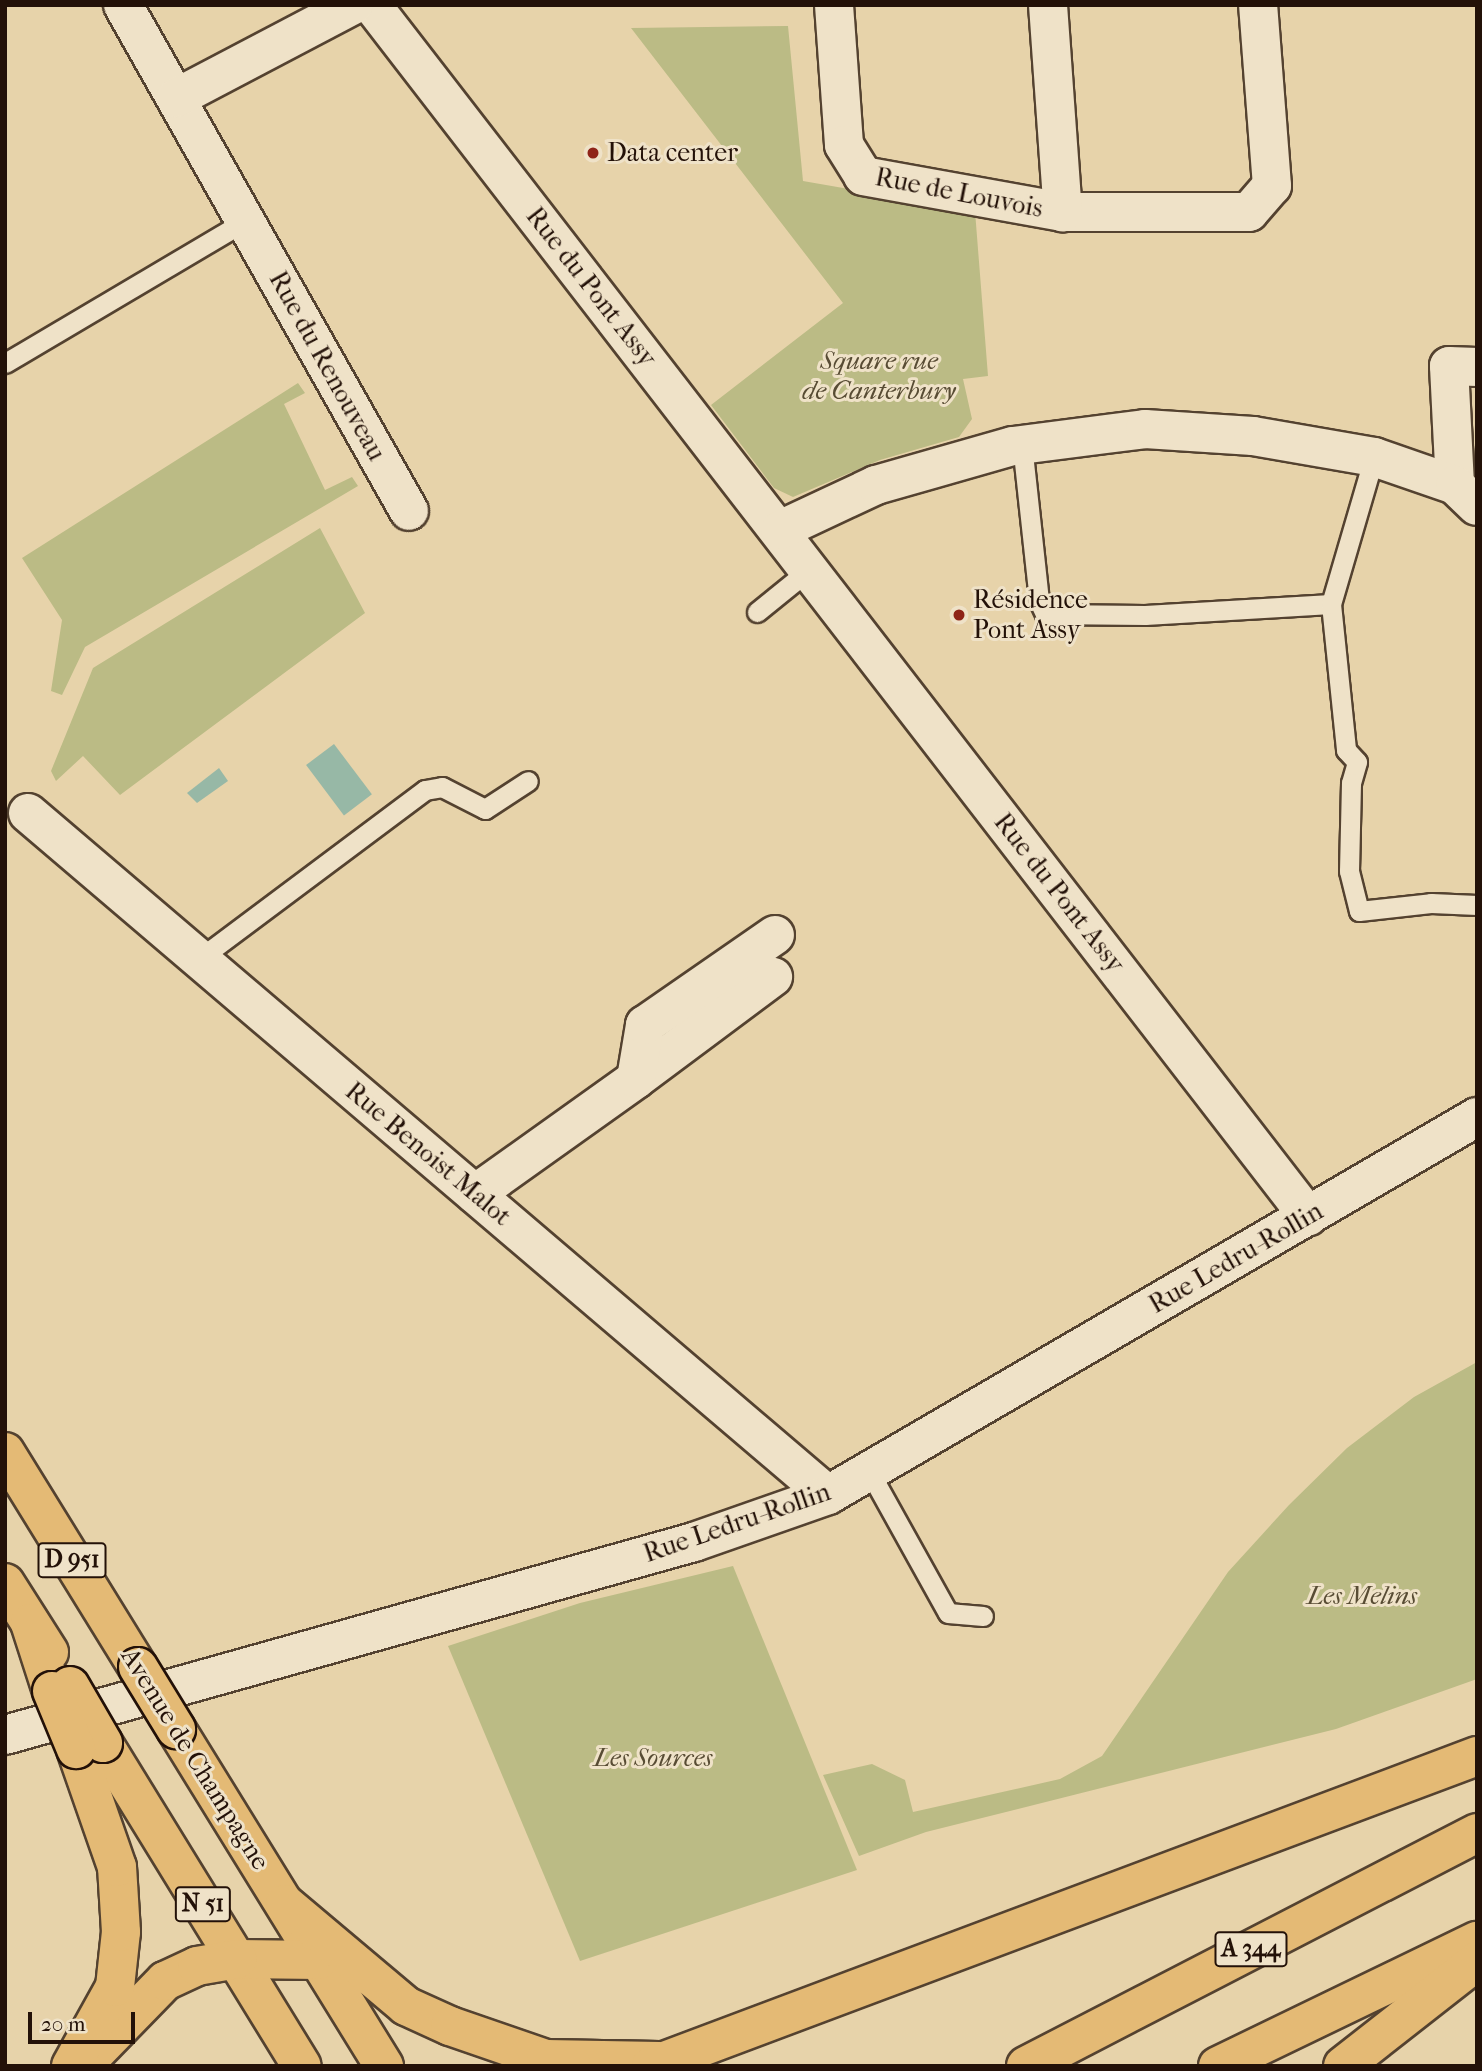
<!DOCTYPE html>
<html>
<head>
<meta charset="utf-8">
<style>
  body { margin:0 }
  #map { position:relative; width:1482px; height:2071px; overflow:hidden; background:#e7d3aa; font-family:"IM FELL French Canon",serif }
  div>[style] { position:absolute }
  .green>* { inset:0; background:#bbbb85 }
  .water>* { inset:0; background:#97b8a6; transform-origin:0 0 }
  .roads { filter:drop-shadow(2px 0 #544230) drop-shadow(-2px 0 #544230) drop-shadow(0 2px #544230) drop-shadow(0 -2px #544230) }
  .service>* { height:19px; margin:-9.5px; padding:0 9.5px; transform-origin:9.5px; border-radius:9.5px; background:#efe2c8 }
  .minor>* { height:38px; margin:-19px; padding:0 19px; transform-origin:19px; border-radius:19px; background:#efe2c8 }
  .primary>* { height:38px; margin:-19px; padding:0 19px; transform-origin:19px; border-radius:19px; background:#e4ba75 }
  .motorway>* { height:38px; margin:-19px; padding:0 19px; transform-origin:19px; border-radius:19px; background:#e4ba75 }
  .bridges { filter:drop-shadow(2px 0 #231108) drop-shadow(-2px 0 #231108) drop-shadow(0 2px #231108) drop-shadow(0 -2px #231108) }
  .primary-bridge>* { height:38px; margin:-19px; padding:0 19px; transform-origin:19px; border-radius:19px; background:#e4ba75 }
  .motorway-bridge>* { height:38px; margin:-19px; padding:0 19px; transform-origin:19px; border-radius:19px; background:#e4ba75 }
  .dots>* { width:19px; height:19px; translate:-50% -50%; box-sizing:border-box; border:4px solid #efe2c8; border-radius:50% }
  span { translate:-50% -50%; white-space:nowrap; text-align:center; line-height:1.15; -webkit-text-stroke:6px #efe2c8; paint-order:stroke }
  .shield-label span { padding:2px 5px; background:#efe2c8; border:2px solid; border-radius:5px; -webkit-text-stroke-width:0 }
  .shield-label { font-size:24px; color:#231108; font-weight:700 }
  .poi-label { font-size:26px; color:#231108 }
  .left { translate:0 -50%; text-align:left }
  .street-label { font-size:26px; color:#231108 }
  .park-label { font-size:26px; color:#584c34; font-style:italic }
  .frame { position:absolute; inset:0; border:7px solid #231108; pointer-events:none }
  .scale { position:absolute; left:28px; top:2012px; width:107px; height:32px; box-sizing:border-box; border:4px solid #231108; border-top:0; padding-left:9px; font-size:21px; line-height:24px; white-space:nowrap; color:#231108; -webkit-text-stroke:5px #efe2c8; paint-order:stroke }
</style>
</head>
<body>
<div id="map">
  <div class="green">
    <div style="clip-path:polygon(788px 26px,803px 181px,975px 211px,988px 376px,963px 379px,972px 419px,959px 437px,880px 460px,793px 497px,774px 488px,711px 405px,843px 303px,631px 28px)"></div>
    <div style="clip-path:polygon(298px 383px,305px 393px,284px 404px,325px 490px,352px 477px,358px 486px,85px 647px,62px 695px,51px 691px,62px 620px,22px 558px)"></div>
    <div style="clip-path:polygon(320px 528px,365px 613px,120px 795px,83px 756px,56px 781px,51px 771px,93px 668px)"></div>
    <div style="clip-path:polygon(1477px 1362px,1477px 1679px,1336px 1729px,926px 1832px,859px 1856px,823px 1775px,872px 1764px,905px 1780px,913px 1812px,1060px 1779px,1102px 1756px,1228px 1572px,1289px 1505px,1347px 1448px,1414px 1397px)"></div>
    <div style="clip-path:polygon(733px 1566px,857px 1870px,580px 1961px,448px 1646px,580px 1603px)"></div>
  </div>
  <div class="water">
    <div style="left:334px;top:744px;width:63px;height:35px;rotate:53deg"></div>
    <div style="clip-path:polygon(219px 768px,228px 781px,197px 803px,187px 793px)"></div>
  </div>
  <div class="roads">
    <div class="service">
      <div style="left:5px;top:363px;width:279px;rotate:-30.6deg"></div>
      <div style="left:1022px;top:444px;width:158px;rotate:83.8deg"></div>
      <div style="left:1039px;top:601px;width:14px;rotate:65deg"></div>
      <div style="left:1045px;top:614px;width:100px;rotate:0.6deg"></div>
      <div style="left:1145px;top:615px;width:186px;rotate:-3.4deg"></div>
      <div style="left:1331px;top:604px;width:147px;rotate:84.1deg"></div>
      <div style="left:1346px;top:750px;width:16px;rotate:47deg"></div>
      <div style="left:1357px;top:762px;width:22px;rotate:106deg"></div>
      <div style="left:1351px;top:783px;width:88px;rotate:91.3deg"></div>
      <div style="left:1349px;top:871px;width:41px;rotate:76deg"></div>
      <div style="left:1359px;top:911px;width:72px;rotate:-6.3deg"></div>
      <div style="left:1431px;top:903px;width:46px;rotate:2.5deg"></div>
      <div style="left:1331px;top:604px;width:153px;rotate:-73.7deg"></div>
      <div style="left:757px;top:612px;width:68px;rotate:-39.1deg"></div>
      <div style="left:199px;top:959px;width:282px;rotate:-36.8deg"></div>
      <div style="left:425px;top:790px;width:17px;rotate:-10deg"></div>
      <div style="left:442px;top:787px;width:48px;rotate:27.1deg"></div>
      <div style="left:485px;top:809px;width:51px;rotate:-33.1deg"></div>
      <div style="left:869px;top:1471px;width:162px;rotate:60.9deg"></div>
      <div style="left:948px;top:1613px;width:35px;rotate:5deg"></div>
    </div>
    <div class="minor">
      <div style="left:123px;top:5px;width:581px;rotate:60.52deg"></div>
      <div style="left:372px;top:5px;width:1531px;rotate:52.3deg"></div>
      <div style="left:834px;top:5px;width:140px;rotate:85.9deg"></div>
      <div style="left:844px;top:145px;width:36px;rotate:58deg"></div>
      <div style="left:863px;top:176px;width:203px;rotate:10.2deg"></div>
      <div style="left:1063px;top:212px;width:186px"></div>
      <div style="left:1249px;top:212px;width:35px;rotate:-49deg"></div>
      <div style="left:1272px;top:186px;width:182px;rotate:-94.4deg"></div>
      <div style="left:1048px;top:5px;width:208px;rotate:85.9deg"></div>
      <div style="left:176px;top:98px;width:200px;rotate:-27.7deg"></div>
      <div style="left:1455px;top:485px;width:119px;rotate:-92.9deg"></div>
      <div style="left:1449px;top:366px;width:28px;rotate:2deg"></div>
      <div style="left:780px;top:530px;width:106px;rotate:-25.1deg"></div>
      <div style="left:876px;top:485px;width:142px;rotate:-15.9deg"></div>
      <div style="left:1013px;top:446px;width:133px;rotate:-7.3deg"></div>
      <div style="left:1145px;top:429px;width:108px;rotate:3.7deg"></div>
      <div style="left:1253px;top:436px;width:123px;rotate:9.8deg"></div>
      <div style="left:1374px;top:457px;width:86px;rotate:19.1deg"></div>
      <div style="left:1455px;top:485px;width:30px;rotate:44deg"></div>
      <div style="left:28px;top:813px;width:1051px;rotate:40.45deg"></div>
      <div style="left:636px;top:1079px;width:171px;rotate:-36.7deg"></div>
      <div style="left:475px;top:1194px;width:198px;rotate:-35.5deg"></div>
      <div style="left:636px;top:1079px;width:55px;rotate:-80.5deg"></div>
      <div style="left:645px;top:1025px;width:158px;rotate:-34.7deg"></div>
      <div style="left:5px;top:1735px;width:716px;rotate:-15.65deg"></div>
      <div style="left:694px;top:1542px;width:142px;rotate:-19.3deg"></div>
      <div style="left:828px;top:1495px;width:751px;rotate:-30.22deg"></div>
    </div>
    <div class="primary">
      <div style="left:5px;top:1452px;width:253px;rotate:58.3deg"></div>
      <div style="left:5px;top:1583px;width:82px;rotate:57.5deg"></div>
      <div style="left:176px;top:1729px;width:396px;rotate:58.3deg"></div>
      <div style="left:103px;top:1743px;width:379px;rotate:58.4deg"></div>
      <div style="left:237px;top:1959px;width:82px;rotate:0.7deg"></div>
    </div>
    <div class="motorway">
      <div style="left:30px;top:1623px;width:71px;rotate:72.1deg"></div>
      <div style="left:285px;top:1904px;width:158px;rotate:40.1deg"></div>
      <div style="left:406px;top:2006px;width:48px;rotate:24.4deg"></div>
      <div style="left:450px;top:2026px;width:102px;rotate:19deg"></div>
      <div style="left:546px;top:2059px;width:113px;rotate:1deg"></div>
      <div style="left:92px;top:2056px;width:105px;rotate:-45.8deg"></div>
      <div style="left:165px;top:1981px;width:35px;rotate:-25deg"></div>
      <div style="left:197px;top:1966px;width:41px;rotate:-9.9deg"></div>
      <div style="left:71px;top:2066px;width:90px;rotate:-60.9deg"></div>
      <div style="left:115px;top:1987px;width:55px;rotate:-83.8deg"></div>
      <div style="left:121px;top:1932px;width:65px;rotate:-93.5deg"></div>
      <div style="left:117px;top:1867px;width:125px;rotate:-109.2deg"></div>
      <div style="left:651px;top:2066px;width:882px;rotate:-20.57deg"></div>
      <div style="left:1026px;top:2066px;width:508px;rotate:-27.32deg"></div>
      <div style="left:1218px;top:2066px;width:288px;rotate:-25.8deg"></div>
      <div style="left:1343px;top:2066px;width:170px;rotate:-38.1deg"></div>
    </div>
  </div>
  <div class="bridges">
    <div class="primary-bridge">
      <div style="left:138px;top:1667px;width:73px;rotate:58.5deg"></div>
      <div style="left:70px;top:1686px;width:66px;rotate:59.9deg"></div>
    </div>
    <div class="motorway-bridge">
      <div style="left:52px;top:1691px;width:63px;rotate:67.5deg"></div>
    </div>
  </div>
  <div class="dots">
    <div style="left:593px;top:153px;background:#8f2418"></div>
    <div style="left:959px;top:615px;background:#8f2418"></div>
  </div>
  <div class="shield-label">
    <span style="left:72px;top:1560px">D 951</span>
    <span style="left:203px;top:1904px">N 51</span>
    <span style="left:1251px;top:1949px">A 344</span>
  </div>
  <div class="poi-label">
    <span class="left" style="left:607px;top:153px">Data center</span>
    <span class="left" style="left:973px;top:615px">Résidence<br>Pont Assy</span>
  </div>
  <div class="street-label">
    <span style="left:959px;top:193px;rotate:11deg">Rue de Louvois</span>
    <span style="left:591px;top:287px;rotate:52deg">Rue du Pont Assy</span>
    <span style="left:327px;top:366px;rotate:61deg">Rue du Renouveau</span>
    <span style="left:1059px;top:893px;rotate:52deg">Rue du Pont Assy</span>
    <span style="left:428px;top:1154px;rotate:40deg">Rue Benoist Malot</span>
    <span style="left:1236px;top:1258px;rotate:-30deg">Rue Ledru-Rollin</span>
    <span style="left:737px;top:1523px;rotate:-19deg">Rue Ledru-Rollin</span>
    <span style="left:195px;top:1759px;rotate:58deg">Avenue de Champagne</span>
  </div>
  <div class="park-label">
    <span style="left:879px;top:376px">Square rue<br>de Canterbury</span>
    <span style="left:1362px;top:1596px">Les Melins</span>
    <span style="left:653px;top:1758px">Les Sources</span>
  </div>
  <div class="frame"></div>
  <div class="scale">20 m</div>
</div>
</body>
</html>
